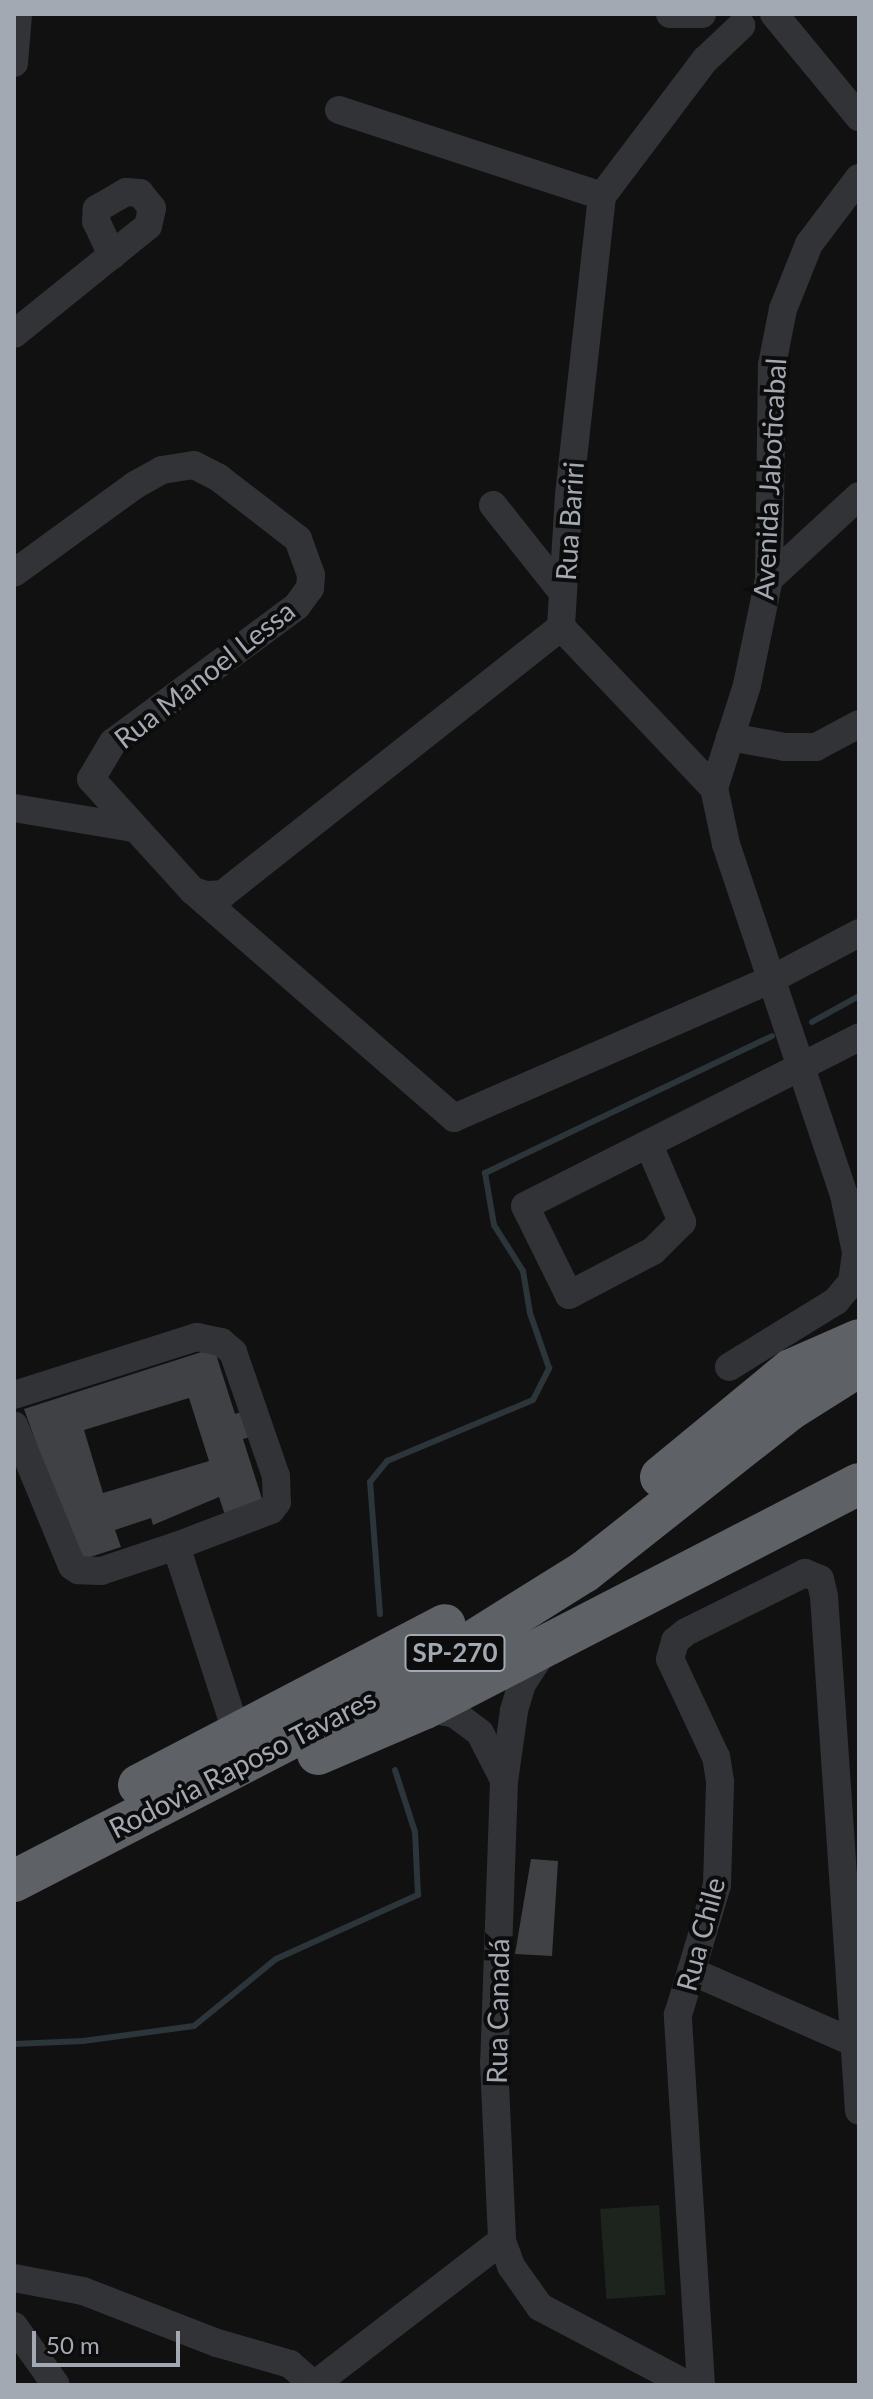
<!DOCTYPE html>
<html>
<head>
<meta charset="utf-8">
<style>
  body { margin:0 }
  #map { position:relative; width:873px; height:2399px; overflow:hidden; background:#111112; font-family:Lato,sans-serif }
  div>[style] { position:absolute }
  .green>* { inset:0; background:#1d241d; transform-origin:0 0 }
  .stream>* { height:6px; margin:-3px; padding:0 3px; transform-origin:3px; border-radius:3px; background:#2b353a }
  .building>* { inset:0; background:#404145 }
  .minor>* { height:28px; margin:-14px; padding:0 14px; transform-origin:14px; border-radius:14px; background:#323337 }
  .highway>* { height:42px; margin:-21px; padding:0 21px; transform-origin:21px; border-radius:21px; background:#5e6267 }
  span { translate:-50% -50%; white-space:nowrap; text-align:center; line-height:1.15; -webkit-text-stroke:8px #0c0c0d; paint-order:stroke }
  .shield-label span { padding:2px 6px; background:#0c0c0d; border:2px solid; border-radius:6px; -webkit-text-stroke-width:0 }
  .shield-label { font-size:26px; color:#a3a9b2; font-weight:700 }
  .street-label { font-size:28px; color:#a3a9b2 }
  .frame { position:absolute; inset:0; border:16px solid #a3a9b2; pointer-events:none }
  .scale { position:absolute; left:32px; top:2331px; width:148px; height:36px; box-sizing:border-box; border:4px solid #a3a9b2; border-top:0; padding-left:10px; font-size:24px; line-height:28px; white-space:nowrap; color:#a3a9b2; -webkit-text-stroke:6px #0c0c0d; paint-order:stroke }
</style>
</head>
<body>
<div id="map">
  <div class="green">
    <div style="left:659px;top:2205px;width:90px;height:59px;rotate:86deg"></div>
  </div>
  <div class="stream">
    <div style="left:812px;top:1022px;width:54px;rotate:-29deg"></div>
    <div style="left:380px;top:1614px;width:132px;rotate:-94.3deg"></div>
    <div style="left:370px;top:1482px;width:27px;rotate:-51deg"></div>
    <div style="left:387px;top:1461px;width:158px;rotate:-22.7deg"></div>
    <div style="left:533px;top:1400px;width:36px;rotate:-63deg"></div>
    <div style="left:549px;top:1368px;width:58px;rotate:-109.1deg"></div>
    <div style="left:530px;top:1313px;width:43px;rotate:-99.5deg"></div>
    <div style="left:523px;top:1271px;width:54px;rotate:-122.2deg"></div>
    <div style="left:494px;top:1225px;width:53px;rotate:-99.8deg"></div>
    <div style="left:485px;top:1173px;width:318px;rotate:-25.5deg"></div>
    <div style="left:14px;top:2044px;width:69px;rotate:-2.5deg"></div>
    <div style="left:83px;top:2041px;width:112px;rotate:-7.7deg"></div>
    <div style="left:194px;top:2026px;width:106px;rotate:-39.3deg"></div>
    <div style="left:276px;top:1959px;width:156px;rotate:-24.3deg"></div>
    <div style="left:418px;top:1895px;width:63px;rotate:-92.7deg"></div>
    <div style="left:415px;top:1832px;width:65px;rotate:-107.9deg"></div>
  </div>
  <div class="building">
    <div style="clip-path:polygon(evenodd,214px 1348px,235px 1414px,241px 1412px,250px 1437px,243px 1439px,263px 1502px,225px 1515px,219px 1497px,153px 1525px,151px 1518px,115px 1530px,121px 1547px,78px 1561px,24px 1409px,214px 1348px,189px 1398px,209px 1461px,103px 1493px,84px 1430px,189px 1398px)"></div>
    <div style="clip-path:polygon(531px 1859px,558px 1861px,552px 1956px,515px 1954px)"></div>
  </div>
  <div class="minor">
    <div style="left:670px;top:14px;width:32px"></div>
    <div style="left:774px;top:14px;width:134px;rotate:50.5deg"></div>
    <div style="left:14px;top:63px;width:49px;rotate:-85.3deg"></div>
    <div style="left:339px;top:110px;width:277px;rotate:18.1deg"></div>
    <div style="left:602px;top:196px;width:301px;rotate:96.3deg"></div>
    <div style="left:569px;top:495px;width:132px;rotate:93.5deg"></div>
    <div style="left:561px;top:627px;width:222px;rotate:46.5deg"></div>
    <div style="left:602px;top:196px;width:171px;rotate:-52.9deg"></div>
    <div style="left:705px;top:60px;width:50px;rotate:-43.4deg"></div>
    <div style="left:14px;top:334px;width:126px;rotate:-38.9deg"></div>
    <div style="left:112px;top:255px;width:46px;rotate:-38.9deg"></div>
    <div style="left:148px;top:226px;width:18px;rotate:-77deg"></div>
    <div style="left:152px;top:208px;width:19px;rotate:-129deg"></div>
    <div style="left:140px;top:193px;width:14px;rotate:-176deg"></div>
    <div style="left:126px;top:192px;width:34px;rotate:150deg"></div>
    <div style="left:97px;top:209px;width:12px;rotate:95deg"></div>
    <div style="left:96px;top:221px;width:38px;rotate:65deg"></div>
    <div style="left:493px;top:505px;width:112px;rotate:51.5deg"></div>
    <div style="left:14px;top:573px;width:150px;rotate:-36deg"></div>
    <div style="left:135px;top:485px;width:31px;rotate:-29deg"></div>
    <div style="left:162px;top:470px;width:32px;rotate:-9deg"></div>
    <div style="left:194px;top:465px;width:28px;rotate:27deg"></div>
    <div style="left:219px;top:478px;width:100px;rotate:37.7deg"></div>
    <div style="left:298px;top:539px;width:38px;rotate:70deg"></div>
    <div style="left:311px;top:575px;width:13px;rotate:94deg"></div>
    <div style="left:310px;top:588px;width:22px;rotate:126deg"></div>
    <div style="left:297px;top:606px;width:229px;rotate:143.5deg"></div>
    <div style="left:113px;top:742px;width:43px;rotate:120.7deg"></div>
    <div style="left:91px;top:779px;width:151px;rotate:47.7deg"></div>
    <div style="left:193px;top:891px;width:14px;rotate:17deg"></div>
    <div style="left:206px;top:895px;width:17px;rotate:-3deg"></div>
    <div style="left:223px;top:894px;width:431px;rotate:-38.3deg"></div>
    <div style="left:769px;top:579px;width:122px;rotate:-42.7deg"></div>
    <div style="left:730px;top:737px;width:56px;rotate:10.3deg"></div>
    <div style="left:785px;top:747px;width:31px"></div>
    <div style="left:816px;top:747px;width:49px;rotate:-28.1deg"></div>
    <div style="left:14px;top:808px;width:122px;rotate:9.5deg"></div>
    <div style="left:193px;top:891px;width:346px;rotate:41deg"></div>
    <div style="left:454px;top:1118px;width:349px;rotate:-23.6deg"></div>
    <div style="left:774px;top:978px;width:96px;rotate:-27.9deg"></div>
    <div style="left:649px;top:1145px;width:84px;rotate:66.8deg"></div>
    <div style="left:682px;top:1222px;width:41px;rotate:135deg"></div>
    <div style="left:653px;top:1251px;width:95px;rotate:152.4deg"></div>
    <div style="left:569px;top:1295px;width:99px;rotate:-116.3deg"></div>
    <div style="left:525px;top:1206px;width:374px;rotate:-26.8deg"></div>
    <div style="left:729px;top:1367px;width:126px;rotate:-31.7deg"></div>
    <div style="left:836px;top:1301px;width:25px;rotate:-50deg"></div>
    <div style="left:852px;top:1282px;width:30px;rotate:-82deg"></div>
    <div style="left:856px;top:1252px;width:58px;rotate:-101.9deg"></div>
    <div style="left:844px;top:1195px;width:370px;rotate:-108.6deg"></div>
    <div style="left:726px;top:844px;width:57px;rotate:-102.1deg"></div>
    <div style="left:714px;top:788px;width:108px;rotate:-72.2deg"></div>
    <div style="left:747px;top:685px;width:108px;rotate:-78.3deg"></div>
    <div style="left:769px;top:579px;width:214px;rotate:-89.2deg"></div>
    <div style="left:772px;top:365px;width:57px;rotate:-78.9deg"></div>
    <div style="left:783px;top:309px;width:70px;rotate:-68.2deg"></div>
    <div style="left:809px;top:244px;width:83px;rotate:-52.9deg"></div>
    <div style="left:14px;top:1395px;width:192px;rotate:-17.6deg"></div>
    <div style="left:197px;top:1337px;width:25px;rotate:12deg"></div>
    <div style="left:221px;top:1342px;width:16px;rotate:40deg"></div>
    <div style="left:233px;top:1352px;width:131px;rotate:70.9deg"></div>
    <div style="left:276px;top:1476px;width:26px;rotate:88deg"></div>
    <div style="left:277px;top:1502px;width:10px;rotate:127deg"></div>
    <div style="left:271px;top:1510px;width:102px;rotate:159.2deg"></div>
    <div style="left:176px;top:1546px;width:79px;rotate:161.6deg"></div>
    <div style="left:101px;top:1571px;width:23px;rotate:-178deg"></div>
    <div style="left:78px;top:1570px;width:7px;rotate:-146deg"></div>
    <div style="left:72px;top:1566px;width:152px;rotate:-112.4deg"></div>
    <div style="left:176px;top:1546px;width:198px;rotate:72deg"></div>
    <div style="left:546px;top:1647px;width:44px;rotate:123deg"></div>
    <div style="left:522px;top:1684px;width:28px;rotate:107deg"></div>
    <div style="left:514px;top:1711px;width:71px;rotate:98.1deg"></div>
    <div style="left:504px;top:1781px;width:281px;rotate:92deg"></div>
    <div style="left:494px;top:2062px;width:179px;rotate:87.4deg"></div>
    <div style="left:502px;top:2241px;width:27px;rotate:70deg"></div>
    <div style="left:511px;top:2266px;width:50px;rotate:54.7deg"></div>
    <div style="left:540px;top:2307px;width:167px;rotate:27.8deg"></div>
    <div style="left:425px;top:1708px;width:31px;rotate:11deg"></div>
    <div style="left:455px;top:1714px;width:31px;rotate:37deg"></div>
    <div style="left:480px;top:1733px;width:53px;rotate:62.9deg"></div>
    <div style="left:691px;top:1971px;width:179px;rotate:23.7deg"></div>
    <div style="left:14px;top:2278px;width:70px;rotate:10.7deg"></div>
    <div style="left:83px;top:2291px;width:144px;rotate:21.2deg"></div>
    <div style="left:217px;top:2343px;width:76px;rotate:16deg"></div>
    <div style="left:290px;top:2364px;width:32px;rotate:41deg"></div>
    <div style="left:14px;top:2326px;width:72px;rotate:54.6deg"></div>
    <div style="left:314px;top:2385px;width:237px;rotate:-37.5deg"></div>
    <div style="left:701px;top:2385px;width:371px;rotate:-93.6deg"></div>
    <div style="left:678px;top:2015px;width:136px;rotate:-73.3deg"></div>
    <div style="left:717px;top:1885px;width:104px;rotate:-88.3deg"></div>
    <div style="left:720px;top:1781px;width:24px;rotate:-99deg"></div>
    <div style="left:716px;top:1757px;width:108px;rotate:-115.1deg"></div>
    <div style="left:670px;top:1659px;width:19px;rotate:-74deg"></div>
    <div style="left:675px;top:1641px;width:14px;rotate:-39deg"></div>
    <div style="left:686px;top:1632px;width:133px;rotate:-26.4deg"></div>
    <div style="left:805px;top:1573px;width:16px;rotate:22deg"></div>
    <div style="left:820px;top:1579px;width:17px;rotate:77deg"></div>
    <div style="left:824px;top:1596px;width:516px;rotate:86.11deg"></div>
  </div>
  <div class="highway">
    <div style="left:661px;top:1477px;width:168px;rotate:-39.5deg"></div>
    <div style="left:791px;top:1370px;width:74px;rotate:-23.8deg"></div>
    <div style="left:318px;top:1754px;width:116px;rotate:-23.3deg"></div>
    <div style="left:425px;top:1708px;width:488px;rotate:-27.3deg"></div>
    <div style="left:139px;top:1785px;width:345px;rotate:-27.6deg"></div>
    <div style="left:14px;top:1881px;width:492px;rotate:-27.3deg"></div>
    <div style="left:451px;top:1655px;width:157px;rotate:-32deg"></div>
    <div style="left:584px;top:1572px;width:261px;rotate:-38.3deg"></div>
    <div style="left:789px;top:1410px;width:83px;rotate:-32.2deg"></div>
  </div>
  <div class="shield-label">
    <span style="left:455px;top:1653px">SP-270</span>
  </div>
  <div class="street-label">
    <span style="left:769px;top:479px;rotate:-87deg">Avenida Jaboticabal</span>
    <span style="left:569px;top:521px;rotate:-86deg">Rua Bariri</span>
    <span style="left:204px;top:674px;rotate:-38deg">Rua Manoel Lessa</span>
    <span style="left:242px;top:1763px;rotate:-27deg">Rodovia Raposo Tavares</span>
    <span style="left:700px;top:1934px;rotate:-75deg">Rua Chile</span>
    <span style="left:497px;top:2011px;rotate:-89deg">Rua Canadá</span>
  </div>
  <div class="frame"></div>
  <div class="scale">50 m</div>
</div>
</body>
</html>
